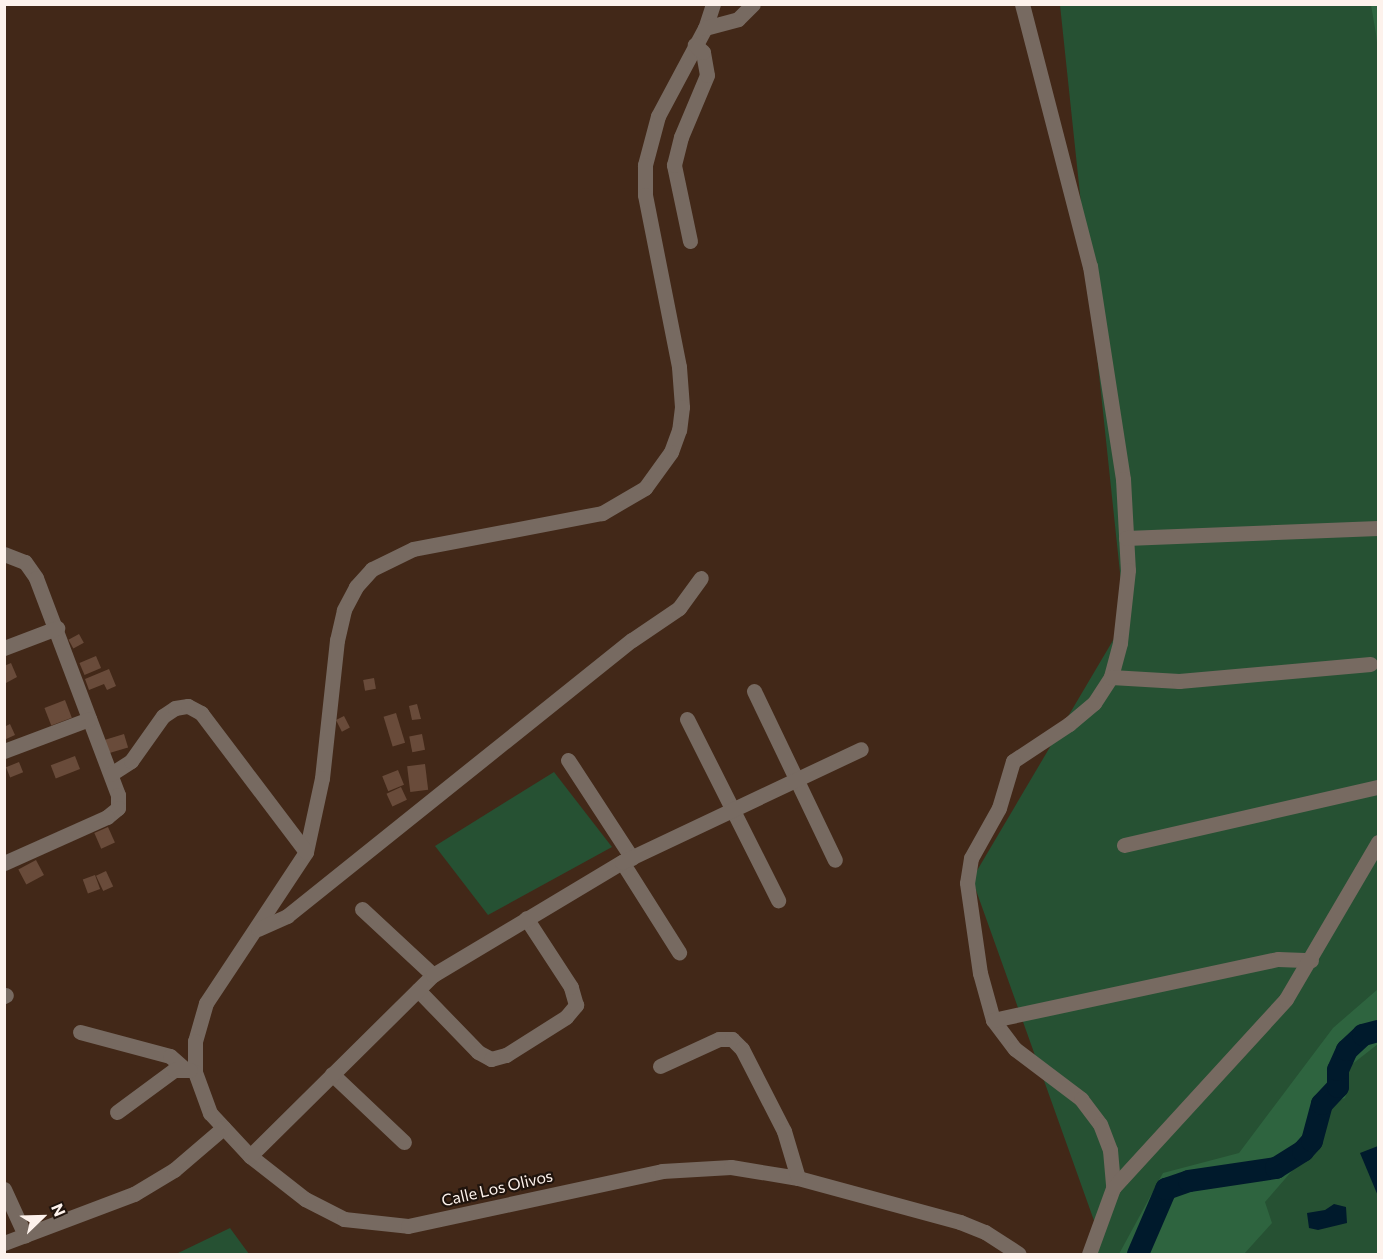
<!DOCTYPE html>
<html>
<head>
<meta charset="utf-8">
<style>
  body { margin:0 }
  #map { position:relative; width:1383px; height:1259px; overflow:hidden; background:#422818; font-family:Commissioner,sans-serif }
  div>[style] { position:absolute }
  .green>* { inset:0; background:#265133 }
  .forest>* { inset:0; background:#2e643f }
  .water>* { inset:0; background:#001a2c }
  .river>* { height:22px; margin:-11px; padding:0 11px; transform-origin:11px; border-radius:11px; background:#001a2c }
  .building>* { inset:0; background:#694b3a; transform-origin:0 0 }
  .minor>* { height:15px; margin:-7.5px; padding:0 7.5px; transform-origin:7.5px; border-radius:7.5px; background:#776a61 }
  span { translate:-50% -50%; white-space:nowrap; text-align:center; line-height:1.15; -webkit-text-stroke:4.5px #20140d; paint-order:stroke }
  .street-label { font-size:16px; color:#fdf2ec }
  .frame { position:absolute; inset:0; border:6px solid #fdf2ec; pointer-events:none }
  .north { position:absolute; left:12px; top:1187px; width:60px; height:60px; -webkit-text-stroke:4px #20140d; paint-order:stroke; rotate:67deg; font-size:16px; font-weight:700; line-height:24px; text-align:center; color:#fdf2ec }
  .north::after { content:''; display:block; margin:auto; width:21px; height:27px; background:#fdf2ec; clip-path:polygon(50% 0,100% 100%,50% 72%,0 100%) }
</style>
</head>
<body>
<div id="map">
  <div class="green">
    <div style="clip-path:polygon(1060px 5px,1378px 5px,1378px 1254px,1094px 1254px,1097px 1229px,972px 879px,1125px 620px)"></div>
    <div style="clip-path:polygon(554px 772px,612px 847px,488px 915px,435px 846px)"></div>
    <div style="clip-path:polygon(230px 1228px,249px 1254px,176px 1254px)"></div>
  </div>
  <div class="forest">
    <div style="clip-path:polygon(1371px 5px,1378px 5px,1378px 52px,1376px 34px)"></div>
    <div style="clip-path:polygon(1378px 989px,1378px 1044px,1346px 1069px,1349px 1086px,1345px 1098px,1327px 1105px,1317px 1142px,1265px 1202px,1272px 1223px,1244px 1254px,1119px 1254px,1163px 1173px,1239px 1153px,1333px 1028px)"></div>
  </div>
  <div class="water">
    <div style="clip-path:polygon(1378px 1146px,1378px 1196px,1360px 1153px)"></div>
    <div style="clip-path:polygon(1334px 1204px,1346px 1207px,1347px 1223px,1318px 1230px,1309px 1228px,1307px 1213px,1325px 1210px)"></div>
  </div>
  <div class="river">
    <div style="left:1138px;top:1254px;width:71px;rotate:-66.7deg"></div>
    <div style="left:1166px;top:1189px;width:24px;rotate:-19deg"></div>
    <div style="left:1189px;top:1181px;width:88px;rotate:-8.5deg"></div>
    <div style="left:1276px;top:1168px;width:32px;rotate:-32deg"></div>
    <div style="left:1303px;top:1151px;width:13px;rotate:-48deg"></div>
    <div style="left:1312px;top:1141px;width:38px;rotate:-75deg"></div>
    <div style="left:1322px;top:1104px;width:23px;rotate:-47deg"></div>
    <div style="left:1338px;top:1087px;width:17px;rotate:-90deg"></div>
    <div style="left:1338px;top:1070px;width:22px;rotate:-66deg"></div>
    <div style="left:1347px;top:1050px;width:22px;rotate:-43deg"></div>
    <div style="left:1363px;top:1035px;width:16px;rotate:-15deg"></div>
  </div>
  <div class="building">
    <div style="left:79px;top:634px;width:10px;height:12px;rotate:61deg"></div>
    <div style="left:96px;top:656px;width:13px;height:18px;rotate:67deg"></div>
    <div style="clip-path:polygon(11px 663px,17px 677px,6px 683px,4px 666px)"></div>
    <div style="clip-path:polygon(109px 669px,116px 686px,107px 690px,104px 684px,89px 690px,85px 679px)"></div>
    <div style="left:374px;top:678px;width:11px;height:11px;rotate:80deg"></div>
    <div style="left:65px;top:700px;width:19px;height:22px;rotate:69deg"></div>
    <div style="clip-path:polygon(417px 704px,421px 719px,412px 720px,409px 706px)"></div>
    <div style="left:396px;top:713px;width:31px;height:13px;rotate:73deg"></div>
    <div style="left:344px;top:716px;width:13px;height:9px;rotate:63deg"></div>
    <div style="clip-path:polygon(10px 724px,15px 735px,4px 740px,4px 727px)"></div>
    <div style="left:124px;top:734px;width:14px;height:23px;rotate:73deg"></div>
    <div style="left:422px;top:734px;width:16px;height:13px;rotate:79deg"></div>
    <div style="left:75px;top:756px;width:14px;height:26px;rotate:69deg"></div>
    <div style="left:19px;top:762px;width:11px;height:14px;rotate:68deg"></div>
    <div style="left:425px;top:764px;width:26px;height:18px;rotate:83deg"></div>
    <div style="left:398px;top:770px;width:16px;height:17px;rotate:68deg"></div>
    <div style="left:401px;top:787px;width:14px;height:16px;rotate:65deg"></div>
    <div style="left:108px;top:827px;width:17px;height:15px;rotate:66deg"></div>
    <div style="left:36px;top:860px;width:17px;height:20px;rotate:62deg"></div>
    <div style="left:106px;top:871px;width:17px;height:11px;rotate:65deg"></div>
    <div style="left:95px;top:875px;width:15px;height:13px;rotate:70deg"></div>
  </div>
  <div class="minor">
    <div style="left:713px;top:4px;width:25px;rotate:108deg"></div>
    <div style="left:705px;top:28px;width:100px;rotate:118.1deg"></div>
    <div style="left:658px;top:116px;width:51px;rotate:104.9deg"></div>
    <div style="left:645px;top:165px;width:30px;rotate:90deg"></div>
    <div style="left:645px;top:195px;width:175px;rotate:78.8deg"></div>
    <div style="left:679px;top:367px;width:40px;rotate:85.7deg"></div>
    <div style="left:682px;top:407px;width:23px;rotate:97deg"></div>
    <div style="left:679px;top:430px;width:23px;rotate:110deg"></div>
    <div style="left:671px;top:452px;width:44px;rotate:125.8deg"></div>
    <div style="left:645px;top:488px;width:50px;rotate:149.8deg"></div>
    <div style="left:602px;top:513px;width:192px;rotate:169.2deg"></div>
    <div style="left:413px;top:549px;width:46px;rotate:154deg"></div>
    <div style="left:372px;top:569px;width:24px;rotate:132deg"></div>
    <div style="left:356px;top:587px;width:26px;rotate:118deg"></div>
    <div style="left:344px;top:610px;width:31px;rotate:103deg"></div>
    <div style="left:337px;top:640px;width:139px;rotate:96.2deg"></div>
    <div style="left:322px;top:778px;width:76px;rotate:102.2deg"></div>
    <div style="left:306px;top:852px;width:181px;rotate:123.5deg"></div>
    <div style="left:206px;top:1003px;width:40px;rotate:106deg"></div>
    <div style="left:195px;top:1041px;width:31px;rotate:90deg"></div>
    <div style="left:195px;top:1072px;width:44px;rotate:69.9deg"></div>
    <div style="left:210px;top:1113px;width:59px;rotate:47.1deg"></div>
    <div style="left:250px;top:1156px;width:70px;rotate:38deg"></div>
    <div style="left:305px;top:1199px;width:44px;rotate:27.1deg"></div>
    <div style="left:344px;top:1219px;width:64px;rotate:6.2deg"></div>
    <div style="left:408px;top:1226px;width:260px;rotate:-12.2deg"></div>
    <div style="left:662px;top:1171px;width:69px;rotate:-3.3deg"></div>
    <div style="left:731px;top:1167px;width:68px;rotate:9.3deg"></div>
    <div style="left:798px;top:1178px;width:168px;rotate:15.2deg"></div>
    <div style="left:960px;top:1222px;width:27px;rotate:22deg"></div>
    <div style="left:985px;top:1232px;width:40px;rotate:32.9deg"></div>
    <div style="left:1022px;top:4px;width:271px;rotate:75.5deg"></div>
    <div style="left:1090px;top:266px;width:216px;rotate:81.2deg"></div>
    <div style="left:1123px;top:479px;width:91px;rotate:86.9deg"></div>
    <div style="left:1128px;top:570px;width:73px;rotate:96.3deg"></div>
    <div style="left:1120px;top:643px;width:35px;rotate:105deg"></div>
    <div style="left:1111px;top:677px;width:31px;rotate:123deg"></div>
    <div style="left:1094px;top:703px;width:33px;rotate:140deg"></div>
    <div style="left:1069px;top:724px;width:67px;rotate:146.5deg"></div>
    <div style="left:1013px;top:761px;width:49px;rotate:106.6deg"></div>
    <div style="left:999px;top:808px;width:57px;rotate:119.2deg"></div>
    <div style="left:971px;top:858px;width:25px;rotate:99deg"></div>
    <div style="left:967px;top:883px;width:91px;rotate:81.8deg"></div>
    <div style="left:980px;top:973px;width:49px;rotate:74.5deg"></div>
    <div style="left:993px;top:1020px;width:36px;rotate:53deg"></div>
    <div style="left:1015px;top:1049px;width:83px;rotate:37.1deg"></div>
    <div style="left:1081px;top:1099px;width:31px;rotate:53deg"></div>
    <div style="left:1100px;top:1124px;width:28px;rotate:69deg"></div>
    <div style="left:1110px;top:1150px;width:38px;rotate:85deg"></div>
    <div style="left:705px;top:28px;width:34px;rotate:-15deg"></div>
    <div style="left:738px;top:19px;width:21px;rotate:-45deg"></div>
    <div style="left:690px;top:241px;width:78px;rotate:-101.9deg"></div>
    <div style="left:674px;top:165px;width:29px;rotate:-76deg"></div>
    <div style="left:681px;top:137px;width:67px;rotate:-67.2deg"></div>
    <div style="left:707px;top:75px;width:23px;rotate:-100deg"></div>
    <div style="left:703px;top:52px;width:11px;rotate:-139deg"></div>
    <div style="left:1126px;top:538px;width:252px;rotate:-2.3deg"></div>
    <div style="left:4px;top:554px;width:22px;rotate:21deg"></div>
    <div style="left:25px;top:562px;width:19px;rotate:55deg"></div>
    <div style="left:36px;top:578px;width:232px;rotate:69.3deg"></div>
    <div style="left:118px;top:795px;width:13px;rotate:90deg"></div>
    <div style="left:118px;top:808px;width:14px;rotate:141deg"></div>
    <div style="left:107px;top:817px;width:113px;rotate:155.9deg"></div>
    <div style="left:4px;top:648px;width:57px;rotate:-20.7deg"></div>
    <div style="left:1111px;top:677px;width:68px;rotate:3.4deg"></div>
    <div style="left:1179px;top:681px;width:192px;rotate:-5.1deg"></div>
    <div style="left:754px;top:691px;width:187px;rotate:64.4deg"></div>
    <div style="left:687px;top:719px;width:203px;rotate:63.3deg"></div>
    <div style="left:4px;top:751px;width:91px;rotate:-20.6deg"></div>
    <div style="left:568px;top:760px;width:117px;rotate:56.9deg"></div>
    <div style="left:111px;top:774px;width:24px;rotate:-33deg"></div>
    <div style="left:131px;top:761px;width:55px;rotate:-54.6deg"></div>
    <div style="left:163px;top:716px;width:14px;rotate:-34deg"></div>
    <div style="left:175px;top:708px;width:13px;rotate:-9deg"></div>
    <div style="left:188px;top:706px;width:15px;rotate:28deg"></div>
    <div style="left:201px;top:713px;width:174px;rotate:52.9deg"></div>
    <div style="left:1124px;top:845px;width:261px;rotate:-12.9deg"></div>
    <div style="left:622px;top:862px;width:107px;rotate:57.7deg"></div>
    <div style="left:362px;top:909px;width:97px;rotate:42.9deg"></div>
    <div style="left:258px;top:929px;width:32px;rotate:-24deg"></div>
    <div style="left:287px;top:916px;width:442px;rotate:-38.7deg"></div>
    <div style="left:632px;top:640px;width:57px;rotate:-34.2deg"></div>
    <div style="left:679px;top:608px;width:37px;rotate:-54deg"></div>
    <div style="left:418px;top:990px;width:86px;rotate:45.9deg"></div>
    <div style="left:478px;top:1052px;width:15px;rotate:28deg"></div>
    <div style="left:491px;top:1059px;width:16px;rotate:-15deg"></div>
    <div style="left:506px;top:1055px;width:71px;rotate:-32.3deg"></div>
    <div style="left:566px;top:1017px;width:16px;rotate:-50deg"></div>
    <div style="left:576px;top:1005px;width:19px;rotate:-106deg"></div>
    <div style="left:571px;top:987px;width:82px;rotate:-123.1deg"></div>
    <div style="left:4px;top:996px;width:2px;rotate:-27deg"></div>
    <div style="left:993px;top:1020px;width:291px;rotate:-12.1deg"></div>
    <div style="left:1278px;top:959px;width:33px;rotate:2deg"></div>
    <div style="left:80px;top:1032px;width:93px;rotate:14.9deg"></div>
    <div style="left:170px;top:1056px;width:18px;rotate:41deg"></div>
    <div style="left:660px;top:1066px;width:65px;rotate:-24.6deg"></div>
    <div style="left:719px;top:1039px;width:13px"></div>
    <div style="left:732px;top:1039px;width:14px;rotate:45deg"></div>
    <div style="left:742px;top:1049px;width:92px;rotate:62.9deg"></div>
    <div style="left:784px;top:1131px;width:49px;rotate:73.4deg"></div>
    <div style="left:332px;top:1074px;width:99px;rotate:43.4deg"></div>
    <div style="left:117px;top:1112px;width:71px;rotate:-36.4deg"></div>
    <div style="left:174px;top:1070px;width:16px"></div>
    <div style="left:250px;top:1156px;width:257px;rotate:-44.7deg"></div>
    <div style="left:433px;top:975px;width:220px;rotate:-30.9deg"></div>
    <div style="left:622px;top:862px;width:264px;rotate:-25.3deg"></div>
    <div style="left:4px;top:1189px;width:51px;rotate:65.5deg"></div>
    <div style="left:4px;top:1243px;width:139px;rotate:-20.7deg"></div>
    <div style="left:134px;top:1194px;width:47px;rotate:-31deg"></div>
    <div style="left:174px;top:1170px;width:65px;rotate:-40.6deg"></div>
    <div style="left:1089px;top:1254px;width:70px;rotate:-70deg"></div>
    <div style="left:1113px;top:1188px;width:256px;rotate:-47.5deg"></div>
    <div style="left:1286px;top:999px;width:182px;rotate:-59.6deg"></div>
  </div>
  <div class="street-label">
    <span style="left:497px;top:1188px;rotate:-13deg">Calle Los Olivos</span>
  </div>
  <div class="frame"></div>
  <div class="north">N</div>
</div>
</body>
</html>
